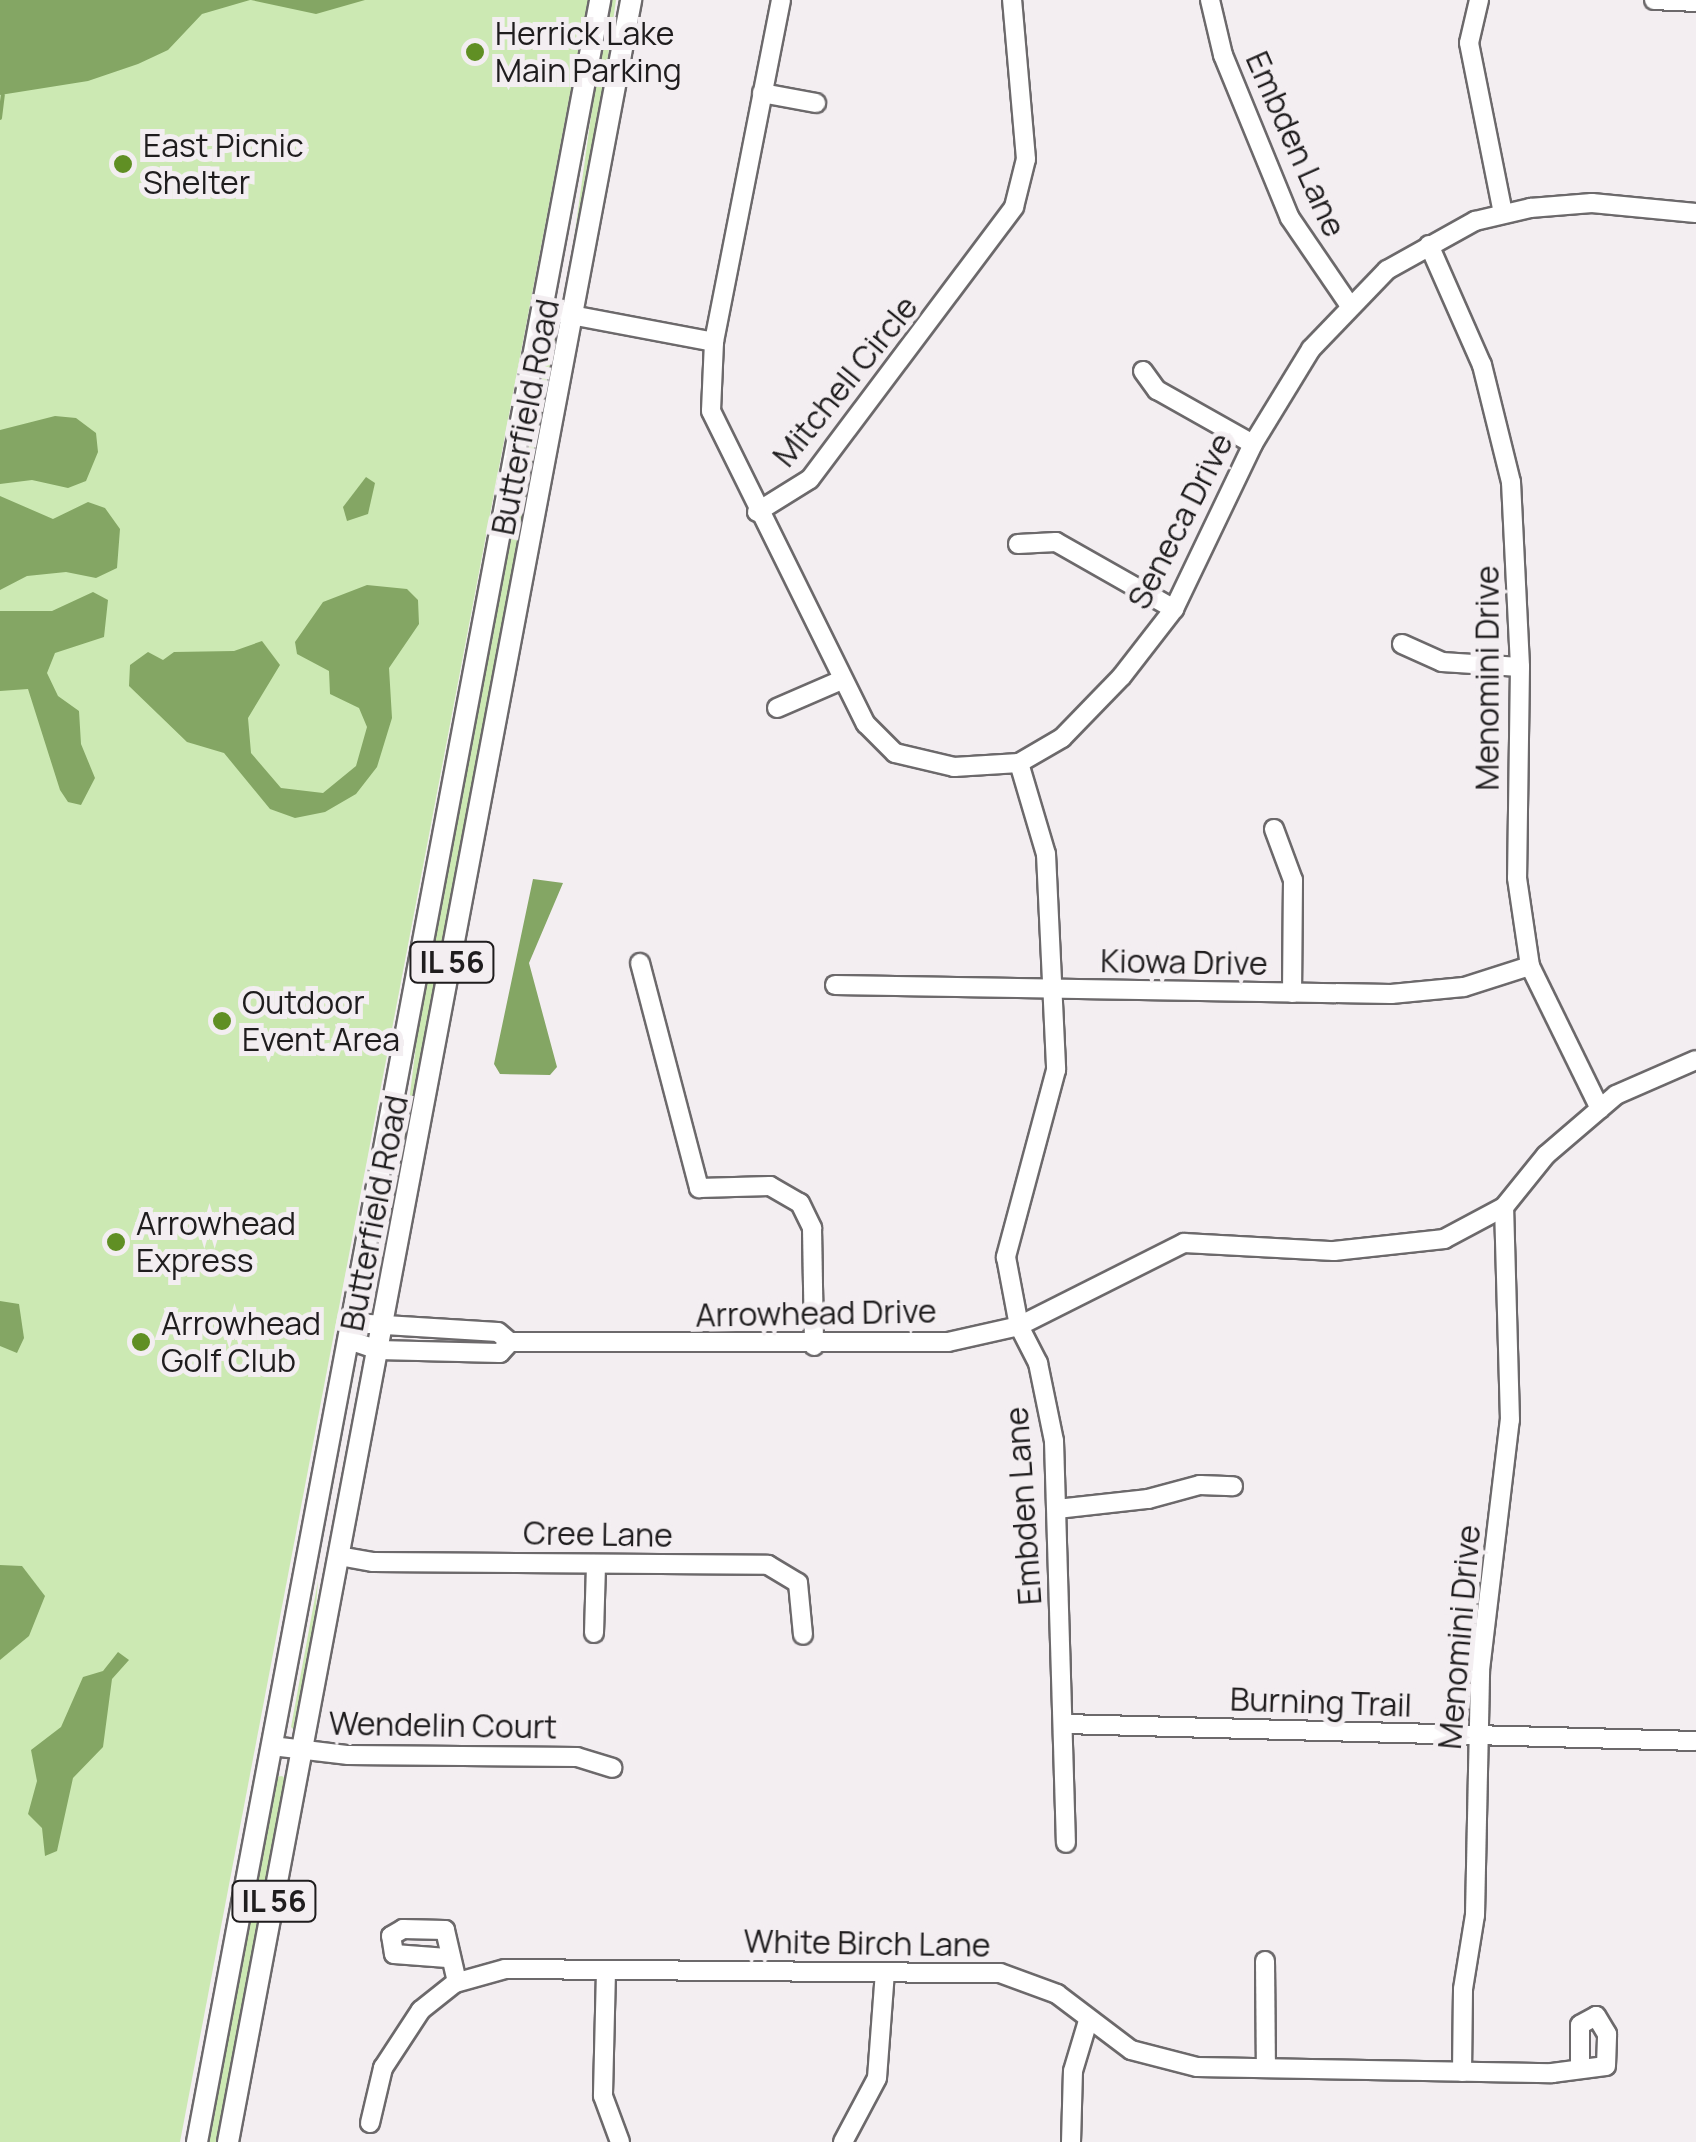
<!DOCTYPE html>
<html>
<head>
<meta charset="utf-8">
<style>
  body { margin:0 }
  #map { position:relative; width:1696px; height:2142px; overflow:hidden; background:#f3eef1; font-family:Manrope,sans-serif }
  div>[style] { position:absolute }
  .green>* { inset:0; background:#cce9b3 }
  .water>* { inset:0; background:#84a664 }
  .stream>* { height:4px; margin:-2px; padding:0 2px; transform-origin:2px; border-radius:2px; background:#84a664 }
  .roads { filter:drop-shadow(2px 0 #6c696b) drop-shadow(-2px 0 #6c696b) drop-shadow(0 2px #6c696b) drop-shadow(0 -2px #6c696b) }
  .minor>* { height:18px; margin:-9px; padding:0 9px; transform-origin:9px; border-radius:9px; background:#fff }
  .major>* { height:20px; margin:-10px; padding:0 10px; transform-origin:10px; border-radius:10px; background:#fff }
  .dots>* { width:28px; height:28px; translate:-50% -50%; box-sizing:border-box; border:5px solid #f3eef1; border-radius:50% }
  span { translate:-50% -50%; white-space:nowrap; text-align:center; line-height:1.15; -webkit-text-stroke:10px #f3eef1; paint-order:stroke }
  .shield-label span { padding:2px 8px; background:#f3eef1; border:2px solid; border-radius:8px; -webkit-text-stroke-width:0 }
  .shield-label { font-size:30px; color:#1f1d1e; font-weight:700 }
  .poi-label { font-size:32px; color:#1f1d1e }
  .left { translate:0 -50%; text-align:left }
  .street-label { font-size:32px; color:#1f1d1e }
</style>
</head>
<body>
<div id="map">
  <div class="green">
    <div style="clip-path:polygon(0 0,588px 0,180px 2142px,0 2142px)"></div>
    <div style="clip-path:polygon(607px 0,616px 0,583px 234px,567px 290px)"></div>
    <div style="clip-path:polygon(550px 337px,558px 338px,398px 1189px,422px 998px)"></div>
    <div style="clip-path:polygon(318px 1581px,312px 1658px,295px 1731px,291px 1727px)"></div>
    <div style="clip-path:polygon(282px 1776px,288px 1781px,220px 2142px,205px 2142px,275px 1777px)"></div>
  </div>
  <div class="water">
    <div style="clip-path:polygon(0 0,250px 0,202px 14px,168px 50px,138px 64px,88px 81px,0 95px)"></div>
    <div style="clip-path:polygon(251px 0,365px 0,316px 14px)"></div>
    <div style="clip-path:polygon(55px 416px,76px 418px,96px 433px,98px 452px,86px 481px,68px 488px,32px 480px,0 484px,0 430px)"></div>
    <div style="clip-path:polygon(366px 477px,375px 483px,368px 514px,347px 521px,343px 507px)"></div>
    <div style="clip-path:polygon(0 496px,53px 519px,88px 502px,105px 508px,120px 529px,117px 568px,96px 578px,66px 572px,27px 576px,0 590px)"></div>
    <div style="clip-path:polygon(367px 585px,407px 589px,418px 600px,419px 624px,389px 668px,392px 718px,377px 767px,356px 794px,325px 812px,295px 818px,270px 809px,224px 753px,187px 742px,129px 686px,130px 665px,148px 652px,163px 660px,174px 652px,234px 651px,262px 641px,280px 665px,248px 718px,251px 753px,281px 788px,323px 793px,356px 766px,367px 727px,359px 708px,330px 694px,329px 671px,297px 654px,295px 642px,323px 602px)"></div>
    <div style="clip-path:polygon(93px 592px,108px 600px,104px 637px,55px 653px,47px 673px,58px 696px,79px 711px,81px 744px,95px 778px,81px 805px,68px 802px,60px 790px,28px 689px,0 691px,0 611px,52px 611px)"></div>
    <div style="clip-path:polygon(533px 879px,563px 883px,529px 963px,557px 1067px,550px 1075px,500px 1074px,494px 1064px)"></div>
    <div style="clip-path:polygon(0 1301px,19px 1304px,24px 1338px,17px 1353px,0 1346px)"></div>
    <div style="clip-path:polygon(0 1565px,22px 1566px,45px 1596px,29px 1636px,0 1660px)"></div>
    <div style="clip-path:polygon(118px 1652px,129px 1660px,112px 1679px,103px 1747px,73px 1778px,57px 1851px,45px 1856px,42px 1828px,28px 1814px,37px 1781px,31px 1750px,61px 1727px,83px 1677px,103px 1671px)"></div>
  </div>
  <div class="stream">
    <div style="left:0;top:118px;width:23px;rotate:-83deg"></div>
  </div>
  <div class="roads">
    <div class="minor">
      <div style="left:781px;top:0;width:349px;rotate:101.1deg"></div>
      <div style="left:714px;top:342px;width:69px;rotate:92.5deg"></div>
      <div style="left:711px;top:411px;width:349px;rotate:63.7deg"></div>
      <div style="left:866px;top:724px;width:41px;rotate:45deg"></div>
      <div style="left:895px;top:753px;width:61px;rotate:13.3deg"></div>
      <div style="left:954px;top:767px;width:65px;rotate:-3.5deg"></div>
      <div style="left:1019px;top:763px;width:50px;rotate:-30.2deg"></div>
      <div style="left:1062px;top:738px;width:86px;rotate:-45.9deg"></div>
      <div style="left:1122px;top:676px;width:85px;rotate:-52.2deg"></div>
      <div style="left:1174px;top:609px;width:183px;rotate:-64.4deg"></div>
      <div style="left:1253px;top:444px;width:111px;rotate:-58.6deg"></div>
      <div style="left:1311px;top:349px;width:110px;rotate:-46.1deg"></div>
      <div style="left:1387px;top:270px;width:101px;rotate:-29.1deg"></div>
      <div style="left:1475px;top:221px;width:57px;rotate:-13.3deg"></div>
      <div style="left:1530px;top:208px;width:62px;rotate:-4.6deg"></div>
      <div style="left:1592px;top:203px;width:104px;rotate:5.5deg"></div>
      <div style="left:1210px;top:0;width:57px;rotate:76.7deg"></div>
      <div style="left:1223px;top:55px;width:176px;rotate:67.7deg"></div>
      <div style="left:1290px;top:218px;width:103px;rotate:55.7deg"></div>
      <div style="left:1479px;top:0;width:44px;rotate:103.1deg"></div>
      <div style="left:1469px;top:43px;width:173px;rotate:78.7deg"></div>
      <div style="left:1654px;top:0;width:42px;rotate:2.7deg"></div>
      <div style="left:762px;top:93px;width:55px;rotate:10.5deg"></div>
      <div style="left:1429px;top:245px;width:131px;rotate:66.2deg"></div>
      <div style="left:1482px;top:365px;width:121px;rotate:76.1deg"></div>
      <div style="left:1511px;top:482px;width:185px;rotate:87.2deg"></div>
      <div style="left:1520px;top:667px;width:211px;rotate:90.8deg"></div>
      <div style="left:1517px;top:878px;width:89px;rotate:81.6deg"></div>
      <div style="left:1530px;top:966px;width:159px;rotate:63.9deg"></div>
      <div style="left:545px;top:310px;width:172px;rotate:10.7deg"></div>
      <div style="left:1143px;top:371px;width:24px;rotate:54deg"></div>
      <div style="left:1157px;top:390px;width:110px;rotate:29.4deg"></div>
      <div style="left:757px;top:512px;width:62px;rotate:-31.9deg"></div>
      <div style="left:810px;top:479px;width:340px;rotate:-53.1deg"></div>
      <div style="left:1014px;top:207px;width:49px;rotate:-76deg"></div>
      <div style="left:1026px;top:159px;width:160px;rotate:-95deg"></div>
      <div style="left:1018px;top:544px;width:38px;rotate:-3deg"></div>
      <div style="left:1056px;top:542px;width:136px;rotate:29.6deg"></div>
      <div style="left:1402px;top:644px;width:44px;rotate:24.2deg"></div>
      <div style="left:1442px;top:662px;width:78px;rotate:3.7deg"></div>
      <div style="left:777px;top:708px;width:68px;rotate:-23.5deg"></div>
      <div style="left:1019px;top:763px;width:95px;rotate:73.5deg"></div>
      <div style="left:1046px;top:854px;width:216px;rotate:87.3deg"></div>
      <div style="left:1056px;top:1070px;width:194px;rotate:105deg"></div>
      <div style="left:1006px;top:1257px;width:70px;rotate:79.3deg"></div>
      <div style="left:1019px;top:1326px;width:42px;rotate:62.8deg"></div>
      <div style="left:1038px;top:1363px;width:80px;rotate:78.4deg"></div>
      <div style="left:1054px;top:1441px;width:402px;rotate:88.3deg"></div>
      <div style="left:1274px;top:829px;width:54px;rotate:69.6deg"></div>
      <div style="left:1293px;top:880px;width:113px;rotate:90.5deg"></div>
      <div style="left:640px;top:963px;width:233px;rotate:75.3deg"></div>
      <div style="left:699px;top:1188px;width:71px;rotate:-1.6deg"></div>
      <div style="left:770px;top:1186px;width:34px;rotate:30deg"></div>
      <div style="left:800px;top:1203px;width:28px;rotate:64deg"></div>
      <div style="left:812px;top:1228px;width:118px;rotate:89deg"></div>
      <div style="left:835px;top:985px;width:556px;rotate:0.93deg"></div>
      <div style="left:1391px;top:994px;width:73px;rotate:-5.5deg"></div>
      <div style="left:1464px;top:987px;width:69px;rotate:-17.7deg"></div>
      <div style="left:353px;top:1323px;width:145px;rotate:3.6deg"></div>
      <div style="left:498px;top:1332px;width:16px;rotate:40deg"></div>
      <div style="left:510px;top:1342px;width:438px"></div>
      <div style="left:948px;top:1342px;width:73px;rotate:-12.7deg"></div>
      <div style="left:1019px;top:1326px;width:185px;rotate:-26.7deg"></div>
      <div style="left:1184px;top:1243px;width:150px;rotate:3.1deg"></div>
      <div style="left:1334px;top:1251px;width:111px;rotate:-6.2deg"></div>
      <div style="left:1444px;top:1239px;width:68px;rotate:-28.1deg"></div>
      <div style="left:1504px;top:1207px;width:67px;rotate:-51.1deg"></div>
      <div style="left:1546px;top:1155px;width:92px;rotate:-40.6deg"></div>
      <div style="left:1616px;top:1095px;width:87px;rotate:-23.6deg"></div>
      <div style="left:349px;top:1340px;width:31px;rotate:19deg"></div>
      <div style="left:378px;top:1350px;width:122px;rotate:1.4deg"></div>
      <div style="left:500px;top:1353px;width:15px;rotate:-48deg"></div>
      <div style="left:1057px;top:1509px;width:92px;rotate:-6.3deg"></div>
      <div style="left:1148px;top:1499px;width:54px;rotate:-15.1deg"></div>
      <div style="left:1200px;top:1485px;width:33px;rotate:2deg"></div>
      <div style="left:339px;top:1556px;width:35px;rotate:10deg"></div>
      <div style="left:373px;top:1562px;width:395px;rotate:0.4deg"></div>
      <div style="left:768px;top:1565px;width:35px;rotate:31deg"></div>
      <div style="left:798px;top:1583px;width:52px;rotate:84.5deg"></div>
      <div style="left:594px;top:1633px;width:69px;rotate:-88.3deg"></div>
      <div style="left:1064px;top:1724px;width:632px;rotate:1.54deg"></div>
      <div style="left:272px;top:1746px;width:77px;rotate:6.8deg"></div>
      <div style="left:348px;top:1755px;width:229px;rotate:0.5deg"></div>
      <div style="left:577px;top:1757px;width:37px;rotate:17deg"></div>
      <div style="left:447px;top:1958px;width:53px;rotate:-175.7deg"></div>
      <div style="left:394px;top:1954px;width:18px;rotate:-99deg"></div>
      <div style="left:391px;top:1936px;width:14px;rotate:-30deg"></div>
      <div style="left:403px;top:1929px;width:42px;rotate:1.4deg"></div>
      <div style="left:445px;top:1930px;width:53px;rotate:77deg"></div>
      <div style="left:1265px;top:1961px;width:107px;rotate:89.5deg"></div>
      <div style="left:606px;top:1971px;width:125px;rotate:91.4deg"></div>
      <div style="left:603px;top:2096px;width:49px;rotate:69.7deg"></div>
      <div style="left:1462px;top:2072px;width:83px;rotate:-89.3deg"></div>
      <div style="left:1463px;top:1989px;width:75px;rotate:-80.8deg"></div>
      <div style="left:1475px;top:1915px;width:245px;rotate:-88.8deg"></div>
      <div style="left:1480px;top:1670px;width:252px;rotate:-83.2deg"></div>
      <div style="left:1510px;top:1420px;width:213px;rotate:-91.6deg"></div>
      <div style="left:370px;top:2123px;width:57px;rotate:-76.7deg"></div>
      <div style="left:383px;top:2068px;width:69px;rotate:-56.8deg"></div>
      <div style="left:421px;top:2010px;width:43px;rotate:-38.5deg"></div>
      <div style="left:455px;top:1983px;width:52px;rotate:-15.6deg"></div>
      <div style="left:505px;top:1969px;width:495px;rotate:0.5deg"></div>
      <div style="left:1000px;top:1973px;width:61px;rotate:20.2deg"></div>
      <div style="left:1057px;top:1994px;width:93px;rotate:37.1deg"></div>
      <div style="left:1131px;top:2050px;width:68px;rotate:14.4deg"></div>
      <div style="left:1197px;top:2067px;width:355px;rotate:1deg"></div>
      <div style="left:1552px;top:2073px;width:54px;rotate:-7.4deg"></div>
      <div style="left:1606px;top:2066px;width:32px;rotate:-88deg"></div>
      <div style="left:1607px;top:2034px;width:21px;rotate:-121deg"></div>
      <div style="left:1596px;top:2016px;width:18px;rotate:151deg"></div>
      <div style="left:1580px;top:2025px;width:44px;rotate:90deg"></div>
      <div style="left:843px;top:2142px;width:72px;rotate:-62deg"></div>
      <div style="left:877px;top:2078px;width:106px;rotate:-85.7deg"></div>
      <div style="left:1071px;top:2142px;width:71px;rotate:-88.4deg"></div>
      <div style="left:1073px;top:2071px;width:52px;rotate:-73.3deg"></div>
    </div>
    <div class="major">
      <div style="left:197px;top:2142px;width:2180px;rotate:-79.34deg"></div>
      <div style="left:228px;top:2142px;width:2180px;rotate:-79.34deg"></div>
    </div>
  </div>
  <div class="dots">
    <div style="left:475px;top:52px;background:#608f24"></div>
    <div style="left:123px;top:164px;background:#608f24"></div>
    <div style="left:222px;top:1021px;background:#608f24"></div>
    <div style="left:116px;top:1242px;background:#608f24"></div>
    <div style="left:141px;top:1342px;background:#608f24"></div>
  </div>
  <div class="shield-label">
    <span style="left:452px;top:962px">IL 56</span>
    <span style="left:274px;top:1901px">IL 56</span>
  </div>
  <div class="poi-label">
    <span class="left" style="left:495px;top:52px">Herrick Lake<br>Main Parking</span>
    <span class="left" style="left:143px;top:164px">East Picnic<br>Shelter</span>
    <span class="left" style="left:242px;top:1021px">Outdoor<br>Event Area</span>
    <span class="left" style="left:136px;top:1242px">Arrowhead<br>Express</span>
    <span class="left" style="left:161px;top:1342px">Arrowhead<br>Golf Club</span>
  </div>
  <div class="street-label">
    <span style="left:1296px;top:144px;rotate:66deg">Embden Lane</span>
    <span style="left:845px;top:381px;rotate:-51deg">Mitchell Circle</span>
    <span style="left:525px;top:417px;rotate:-79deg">Butterfield Road</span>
    <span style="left:1180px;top:521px;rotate:-63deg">Seneca Drive</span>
    <span style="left:1487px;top:678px;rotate:-90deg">Menomini Drive</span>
    <span style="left:1184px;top:962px;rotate:1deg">Kiowa Drive</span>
    <span style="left:374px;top:1213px;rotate:-79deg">Butterfield Road</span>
    <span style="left:816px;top:1313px;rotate:-1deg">Arrowhead Drive</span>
    <span style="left:1023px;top:1506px;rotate:-94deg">Embden Lane</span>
    <span style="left:598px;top:1534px;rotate:1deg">Cree Lane</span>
    <span style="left:1459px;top:1637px;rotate:-85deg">Menomini Drive</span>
    <span style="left:1321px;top:1702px;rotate:2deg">Burning Trail</span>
    <span style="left:443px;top:1725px;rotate:1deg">Wendelin Court</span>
    <span style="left:867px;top:1943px;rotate:1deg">White Birch Lane</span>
  </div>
</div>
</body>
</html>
